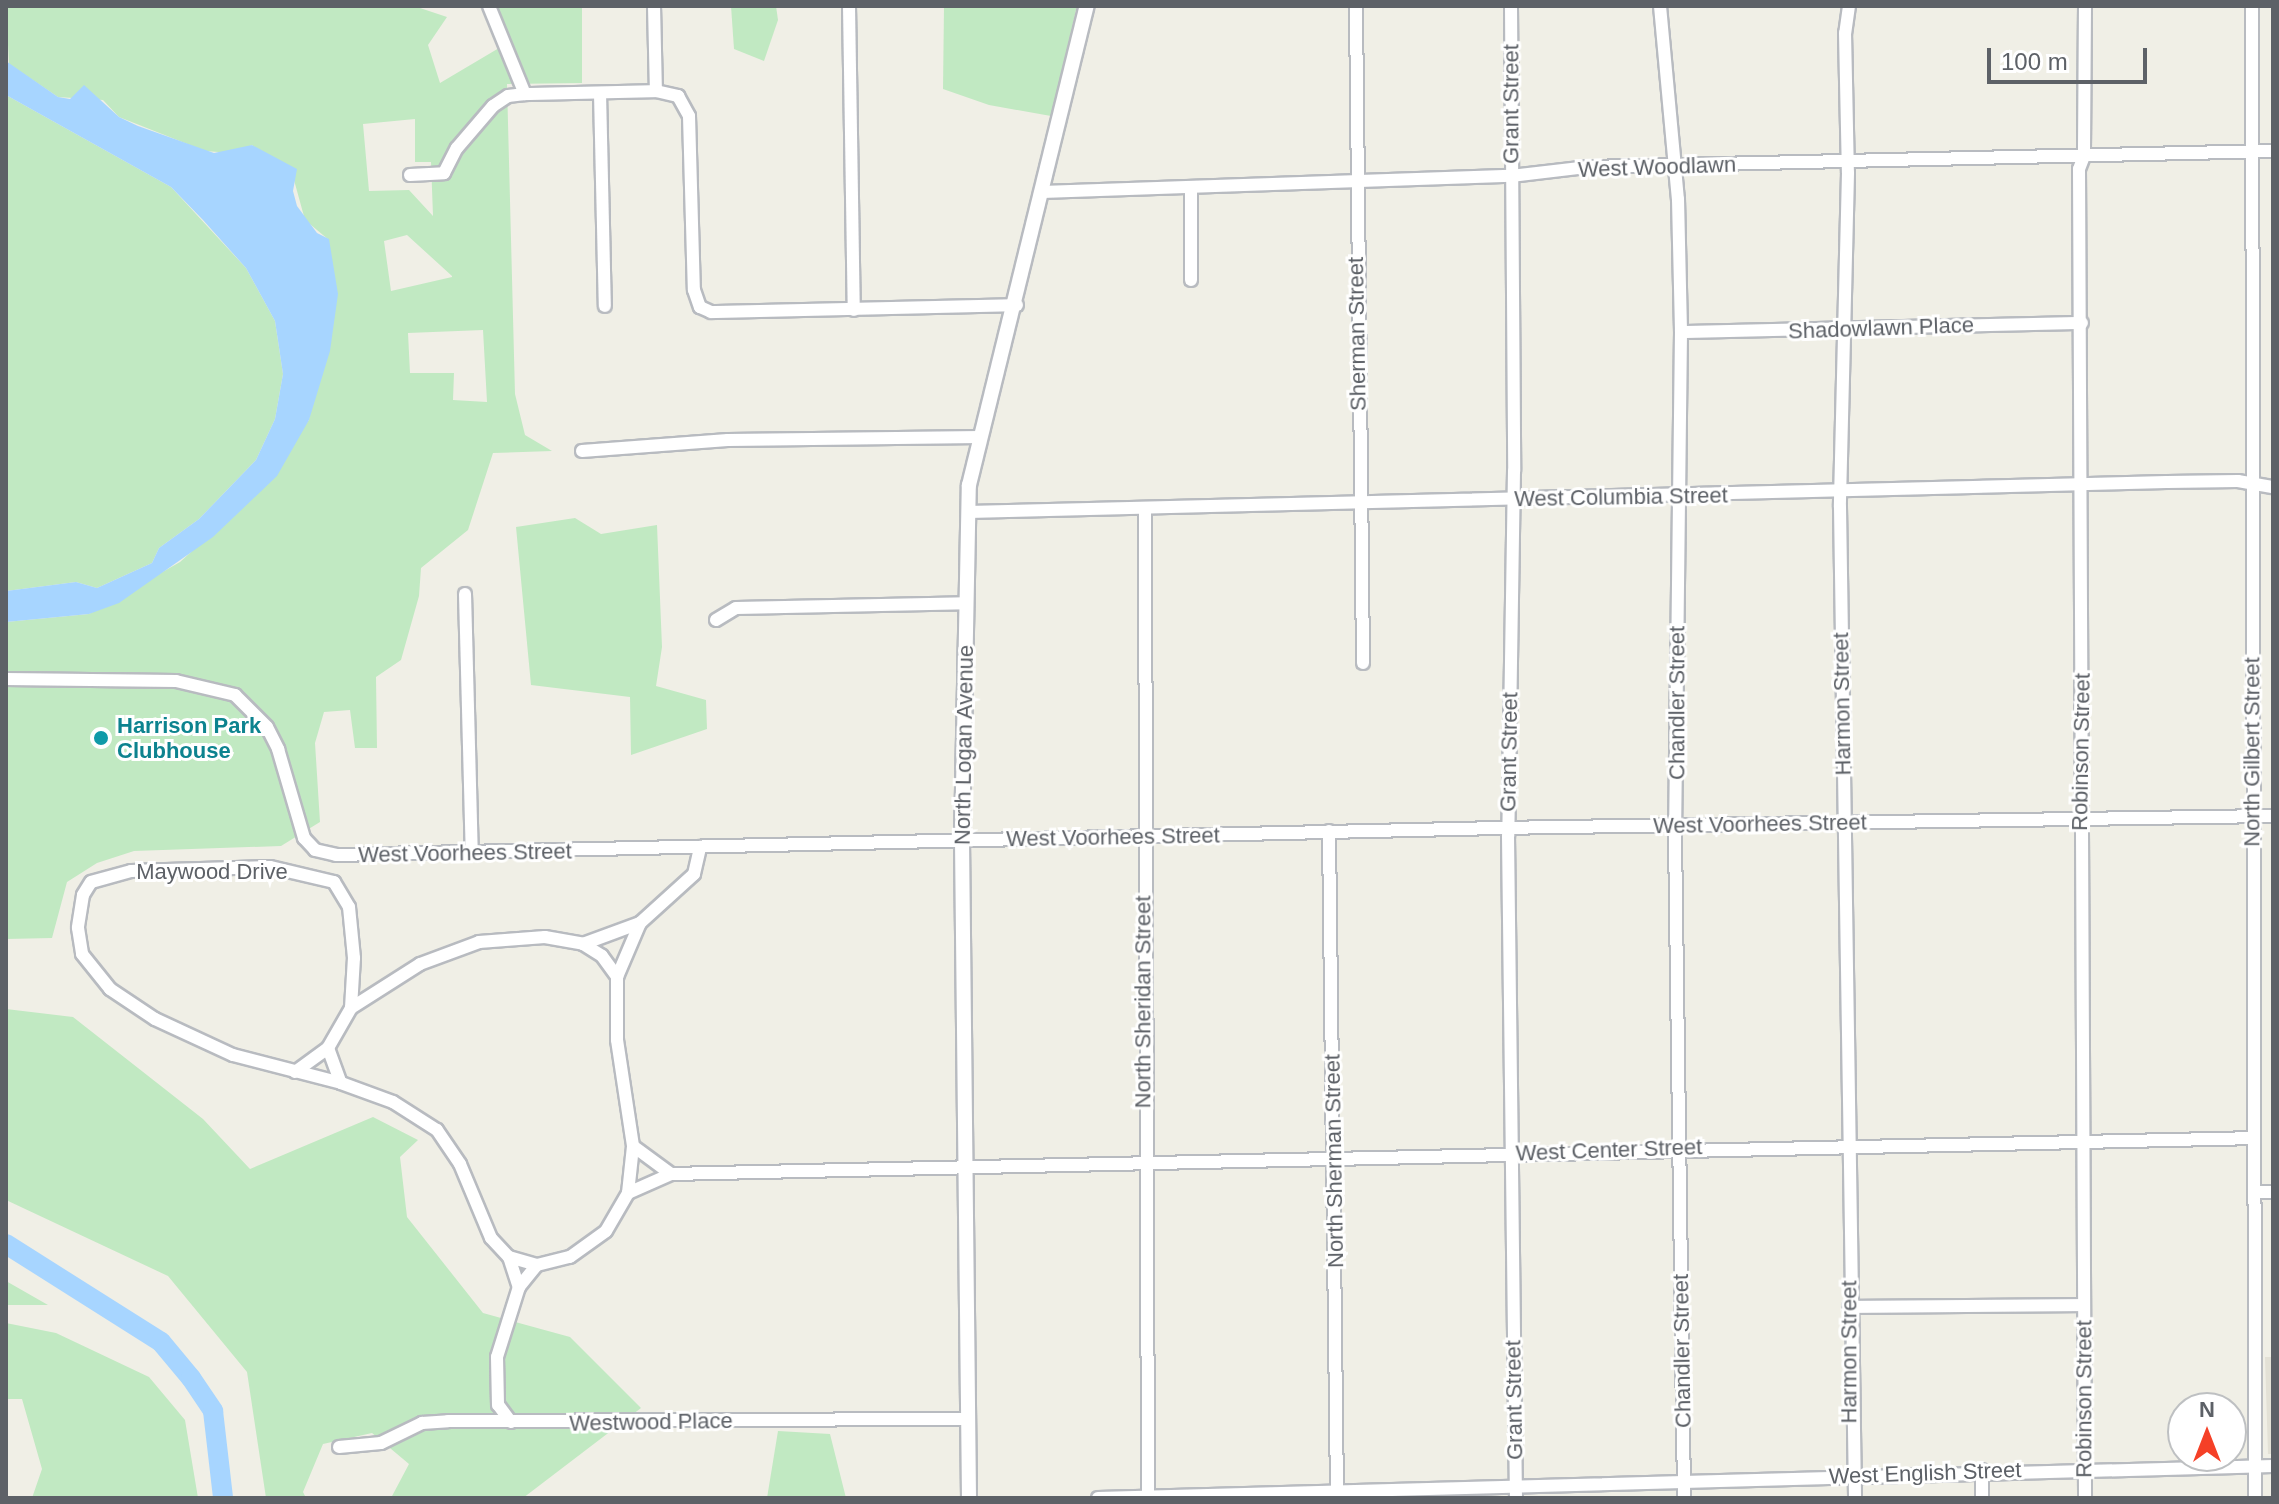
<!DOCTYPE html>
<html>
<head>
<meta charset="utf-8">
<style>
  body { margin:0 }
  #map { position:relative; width:2279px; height:1504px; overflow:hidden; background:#f0efe6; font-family:Helvetica,sans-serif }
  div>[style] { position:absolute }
  .education>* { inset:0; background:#e3e1d6 }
  .green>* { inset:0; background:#c1e9c2 }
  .water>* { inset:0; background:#a7d5ff }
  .river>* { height:20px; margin:-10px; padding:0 10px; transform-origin:10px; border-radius:10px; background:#a7d5ff }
  .roads { filter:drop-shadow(2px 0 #b8bbc0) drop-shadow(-2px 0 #b8bbc0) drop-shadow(0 2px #b8bbc0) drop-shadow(0 -2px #b8bbc0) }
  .minor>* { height:12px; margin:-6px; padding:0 6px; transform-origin:6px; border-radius:6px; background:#fff }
  .tertiary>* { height:14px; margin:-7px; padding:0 7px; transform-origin:7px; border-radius:7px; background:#fff }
  .dots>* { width:22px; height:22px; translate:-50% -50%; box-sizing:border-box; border:4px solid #fff; border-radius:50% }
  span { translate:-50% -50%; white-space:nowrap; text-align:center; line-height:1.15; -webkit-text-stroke:6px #fff; paint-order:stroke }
  .street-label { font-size:22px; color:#5d6167 }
  .culture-label { font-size:22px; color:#0d838f; font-weight:700 }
  .left { translate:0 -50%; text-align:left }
  .frame { position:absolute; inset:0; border:8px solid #5d6167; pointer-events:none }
  .north { position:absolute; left:2167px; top:1392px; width:80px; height:80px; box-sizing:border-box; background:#fff; border:2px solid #bec0c2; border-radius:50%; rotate:0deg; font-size:22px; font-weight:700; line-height:32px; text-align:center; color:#5d6167 }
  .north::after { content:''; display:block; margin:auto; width:28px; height:36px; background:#f54027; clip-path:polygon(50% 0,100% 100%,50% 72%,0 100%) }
  .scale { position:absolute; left:1987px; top:48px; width:160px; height:36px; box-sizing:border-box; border:4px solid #5d6167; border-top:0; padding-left:10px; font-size:24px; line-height:28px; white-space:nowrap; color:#5d6167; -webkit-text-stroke:6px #fff; paint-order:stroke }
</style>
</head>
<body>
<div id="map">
  <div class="education">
    <div style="clip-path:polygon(2265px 1357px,2273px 1357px,2273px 1454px,2268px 1454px)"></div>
  </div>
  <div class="green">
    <div style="clip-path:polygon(evenodd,6px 6px,414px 6px,447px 17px,428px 45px,440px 83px,511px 41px,497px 6px,582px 6px,582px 83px,507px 84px,515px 394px,525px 435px,552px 451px,493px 453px,468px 530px,421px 568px,419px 596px,401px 660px,376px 677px,377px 748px,355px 748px,350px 710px,324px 712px,315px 743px,320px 822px,281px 846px,134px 851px,97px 863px,67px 882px,52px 938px,6px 939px,6px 622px,89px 614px,180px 562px,240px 508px,309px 420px,329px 240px,305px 220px,294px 180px,252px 145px,232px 153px,205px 151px,119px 117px,103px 100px,58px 97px,9px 64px,6px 6px,415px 119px,415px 162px,431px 162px,433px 216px,409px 190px,369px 191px,363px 124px,415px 119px,6px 6px,407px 235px,452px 276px,452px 277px,391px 291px,384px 241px,407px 235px,6px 6px,483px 330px,487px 402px,453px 400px,454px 373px,410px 373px,408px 333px,483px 330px)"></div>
    <div style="clip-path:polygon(731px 6px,776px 6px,778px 20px,764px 61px,734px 49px)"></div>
    <div style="clip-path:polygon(944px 6px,1077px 6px,1051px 116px,989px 105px,943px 89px)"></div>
    <div style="clip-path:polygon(6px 95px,171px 187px,246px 268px,275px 321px,283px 374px,275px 419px,256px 460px,199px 519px,159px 548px,152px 563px,97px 588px,76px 582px,6px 591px)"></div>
    <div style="clip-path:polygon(575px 518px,601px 534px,657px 525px,662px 647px,656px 686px,706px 700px,707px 729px,631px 755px,630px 697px,531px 685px,516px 527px)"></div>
    <div style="clip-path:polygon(6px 1009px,73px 1017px,203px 1119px,250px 1169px,373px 1117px,418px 1140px,400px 1157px,407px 1217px,483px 1313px,570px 1337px,641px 1408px,523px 1498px,391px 1498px,409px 1464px,372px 1433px,323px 1444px,303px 1492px,306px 1498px,266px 1498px,247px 1372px,168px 1276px,6px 1200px)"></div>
    <div style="clip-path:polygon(6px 1281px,48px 1305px,6px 1305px)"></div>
    <div style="clip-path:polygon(6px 1323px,56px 1333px,149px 1377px,185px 1420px,198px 1498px,32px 1498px,42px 1469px,22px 1399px,6px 1399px)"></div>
    <div style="clip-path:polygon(778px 1431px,830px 1434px,846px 1498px,767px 1498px)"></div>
  </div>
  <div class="water">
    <div style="clip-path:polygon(6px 61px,58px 97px,70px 99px,84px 85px,119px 117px,138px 126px,214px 153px,252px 145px,297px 169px,293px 191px,297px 206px,317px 233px,329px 239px,338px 294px,330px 351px,309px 420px,277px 476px,213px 537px,119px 603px,89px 614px,6px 622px,6px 591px,76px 582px,97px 588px,152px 563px,159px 548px,199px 519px,256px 460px,275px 419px,283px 374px,275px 321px,246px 268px,203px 220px,171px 187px,6px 95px)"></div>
  </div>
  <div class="river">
    <div style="left:6px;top:1244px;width:183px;rotate:32.3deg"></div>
    <div style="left:161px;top:1342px;width:47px;rotate:50.2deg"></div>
    <div style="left:191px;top:1378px;width:40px;rotate:56deg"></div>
    <div style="left:213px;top:1411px;width:88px;rotate:83.4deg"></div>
  </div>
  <div class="roads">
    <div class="minor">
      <div style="left:489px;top:6px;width:95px;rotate:67.8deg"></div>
      <div style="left:525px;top:94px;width:131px;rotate:-1.3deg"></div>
      <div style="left:654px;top:6px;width:85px;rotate:88.7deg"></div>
      <div style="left:656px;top:91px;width:23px;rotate:13deg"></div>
      <div style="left:678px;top:96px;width:23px;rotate:61deg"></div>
      <div style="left:689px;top:116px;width:174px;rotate:88.4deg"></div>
      <div style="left:694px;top:290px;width:18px;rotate:71deg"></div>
      <div style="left:700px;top:307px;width:12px;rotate:24deg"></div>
      <div style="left:711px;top:312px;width:306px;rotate:-1.3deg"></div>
      <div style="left:849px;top:6px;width:304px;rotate:89.1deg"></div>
      <div style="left:1356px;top:6px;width:657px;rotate:89.39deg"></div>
      <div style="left:1511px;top:6px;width:465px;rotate:89.6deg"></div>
      <div style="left:1514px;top:471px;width:365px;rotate:90.9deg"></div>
      <div style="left:1508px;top:836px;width:662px;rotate:89.31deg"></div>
      <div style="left:1660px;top:6px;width:194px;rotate:84.7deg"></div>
      <div style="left:1678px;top:199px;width:133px;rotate:88.7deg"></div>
      <div style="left:1681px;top:332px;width:502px;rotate:90.68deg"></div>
      <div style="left:1675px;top:834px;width:664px;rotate:89.22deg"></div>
      <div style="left:1849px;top:6px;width:27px;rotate:98deg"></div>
      <div style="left:1845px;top:33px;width:140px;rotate:88.8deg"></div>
      <div style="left:1848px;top:173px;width:334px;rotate:91.4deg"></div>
      <div style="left:1840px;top:507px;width:991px;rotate:89.13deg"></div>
      <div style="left:2085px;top:6px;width:150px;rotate:90.4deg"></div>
      <div style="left:2084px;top:156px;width:14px;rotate:111deg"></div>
      <div style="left:2079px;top:169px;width:1329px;rotate:89.74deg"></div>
      <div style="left:2252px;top:6px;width:1492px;rotate:89.88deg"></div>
      <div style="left:600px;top:93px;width:213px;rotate:88.7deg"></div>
      <div style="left:410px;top:175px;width:34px;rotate:-3deg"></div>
      <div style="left:444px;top:173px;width:28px;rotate:-63deg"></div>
      <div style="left:457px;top:148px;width:55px;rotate:-49.4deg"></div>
      <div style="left:493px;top:106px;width:18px;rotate:-34deg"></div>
      <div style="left:508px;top:96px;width:17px;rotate:-7deg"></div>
      <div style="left:1191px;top:187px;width:93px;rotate:90deg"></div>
      <div style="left:1042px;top:192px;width:469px;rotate:-2deg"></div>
      <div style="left:1511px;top:176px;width:78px;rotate:-6.7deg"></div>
      <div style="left:1588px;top:167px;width:685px;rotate:-1.34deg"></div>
      <div style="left:1681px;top:332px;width:401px;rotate:-1.3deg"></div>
      <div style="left:582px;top:451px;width:146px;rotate:-4.3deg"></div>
      <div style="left:728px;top:440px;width:253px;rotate:-0.7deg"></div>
      <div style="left:1145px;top:509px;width:987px;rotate:89.83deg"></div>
      <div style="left:968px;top:512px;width:1199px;rotate:-1.43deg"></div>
      <div style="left:2167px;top:482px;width:71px;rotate:-0.8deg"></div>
      <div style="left:2238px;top:481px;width:36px;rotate:10deg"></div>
      <div style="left:465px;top:594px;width:259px;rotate:88.5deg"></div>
      <div style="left:716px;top:620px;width:23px;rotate:-31deg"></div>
      <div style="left:736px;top:608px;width:230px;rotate:-1.2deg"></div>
      <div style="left:6px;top:679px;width:170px;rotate:0.7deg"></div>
      <div style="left:176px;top:681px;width:61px;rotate:13.3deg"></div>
      <div style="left:235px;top:695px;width:45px;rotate:45deg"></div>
      <div style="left:267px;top:727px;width:25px;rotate:63deg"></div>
      <div style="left:278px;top:749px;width:93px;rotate:73.7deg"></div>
      <div style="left:304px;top:838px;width:16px;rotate:47deg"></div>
      <div style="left:315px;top:850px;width:22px;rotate:13deg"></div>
      <div style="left:336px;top:855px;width:1161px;rotate:-1.33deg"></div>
      <div style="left:1497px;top:828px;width:776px;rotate:-0.89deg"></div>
      <div style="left:1329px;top:831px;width:660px;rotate:89.31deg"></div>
      <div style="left:583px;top:944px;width:22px;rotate:32deg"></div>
      <div style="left:602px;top:956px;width:26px;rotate:54deg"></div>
      <div style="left:617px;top:977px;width:63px;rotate:90deg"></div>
      <div style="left:617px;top:1040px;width:107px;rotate:81.4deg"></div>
      <div style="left:633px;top:1146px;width:47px;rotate:36.4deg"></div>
      <div style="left:617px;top:977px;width:59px;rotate:-66.9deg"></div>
      <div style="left:351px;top:1008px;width:50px;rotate:-86.6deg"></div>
      <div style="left:354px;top:958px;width:51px;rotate:-95.6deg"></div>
      <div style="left:349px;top:907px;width:29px;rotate:-121deg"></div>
      <div style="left:334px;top:882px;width:66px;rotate:-166.8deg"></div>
      <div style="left:270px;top:867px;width:139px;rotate:178.4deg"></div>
      <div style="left:131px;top:871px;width:41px;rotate:164.6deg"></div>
      <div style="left:91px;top:882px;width:15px;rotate:122deg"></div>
      <div style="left:83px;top:895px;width:33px;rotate:99deg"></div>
      <div style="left:78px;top:928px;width:26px;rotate:81deg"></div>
      <div style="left:82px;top:954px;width:45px;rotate:51.3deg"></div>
      <div style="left:110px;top:989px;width:54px;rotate:33.7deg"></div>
      <div style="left:155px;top:1019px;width:86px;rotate:24.8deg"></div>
      <div style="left:233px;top:1055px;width:112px;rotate:14.5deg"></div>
      <div style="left:341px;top:1083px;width:55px;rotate:20.1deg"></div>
      <div style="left:393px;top:1102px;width:52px;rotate:32.5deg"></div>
      <div style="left:437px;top:1130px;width:41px;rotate:55.9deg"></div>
      <div style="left:460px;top:1164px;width:80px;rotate:67.3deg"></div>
      <div style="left:491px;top:1238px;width:26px;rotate:47deg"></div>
      <div style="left:509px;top:1257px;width:29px;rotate:16deg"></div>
      <div style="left:537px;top:1265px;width:34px;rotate:-14deg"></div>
      <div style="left:570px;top:1257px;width:44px;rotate:-35.8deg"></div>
      <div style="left:606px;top:1231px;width:44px;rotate:-59.9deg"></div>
      <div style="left:628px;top:1193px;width:47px;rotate:-23.8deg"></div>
      <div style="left:671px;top:1174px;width:1583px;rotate:-1.3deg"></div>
      <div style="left:328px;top:1048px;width:37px;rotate:70deg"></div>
      <div style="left:295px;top:1072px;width:41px;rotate:-36deg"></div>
      <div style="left:328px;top:1048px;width:46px;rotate:-60.1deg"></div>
      <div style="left:351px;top:1008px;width:82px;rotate:-32.5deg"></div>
      <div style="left:420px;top:964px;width:63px;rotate:-20.4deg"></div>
      <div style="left:479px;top:942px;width:66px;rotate:-4.3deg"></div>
      <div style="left:545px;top:937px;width:39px;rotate:10deg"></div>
      <div style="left:583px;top:944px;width:61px;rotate:-20.2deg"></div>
      <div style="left:640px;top:923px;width:73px;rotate:-42.2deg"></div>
      <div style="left:694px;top:874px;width:28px;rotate:-77deg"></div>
      <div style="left:2254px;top:1192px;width:19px"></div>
      <div style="left:628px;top:1193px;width:47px;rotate:-83.9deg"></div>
      <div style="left:509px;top:1257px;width:32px;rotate:72deg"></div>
      <div style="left:1849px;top:1307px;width:235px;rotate:-0.5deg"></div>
      <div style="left:511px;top:1422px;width:21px;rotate:-127deg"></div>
      <div style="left:498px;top:1405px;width:48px;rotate:-91.2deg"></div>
      <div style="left:497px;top:1357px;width:73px;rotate:-72.6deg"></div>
      <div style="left:519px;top:1287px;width:28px;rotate:-51deg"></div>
      <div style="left:339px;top:1447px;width:42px;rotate:-5.4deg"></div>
      <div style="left:381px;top:1443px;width:46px;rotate:-26deg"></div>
      <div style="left:422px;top:1423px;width:26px;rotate:-4deg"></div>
      <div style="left:448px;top:1421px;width:521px;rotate:-0.22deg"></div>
      <div style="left:1982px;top:1470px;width:28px;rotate:90deg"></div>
      <div style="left:1098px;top:1498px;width:1175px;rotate:-1.56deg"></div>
    </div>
    <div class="tertiary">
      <div style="left:969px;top:1498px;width:658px;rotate:-90.61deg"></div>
      <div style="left:962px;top:840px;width:355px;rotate:-88.9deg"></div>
      <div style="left:969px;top:485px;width:493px;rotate:-76.2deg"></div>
    </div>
  </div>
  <div class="dots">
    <div style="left:101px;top:738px;background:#0f9aa8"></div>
  </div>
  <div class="street-label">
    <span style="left:1511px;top:104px;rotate:-90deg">Grant Street</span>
    <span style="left:1657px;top:167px;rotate:-2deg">West Woodlawn</span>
    <span style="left:1881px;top:328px;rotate:-2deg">Shadowlawn Place</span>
    <span style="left:1357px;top:334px;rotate:-91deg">Sherman Street</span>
    <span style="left:1621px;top:497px;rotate:-1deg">West Columbia Street</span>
    <span style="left:1677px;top:703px;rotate:-90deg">Chandler Street</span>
    <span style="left:1842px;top:704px;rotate:-91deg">Harmon Street</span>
    <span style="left:964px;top:745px;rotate:-89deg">North Logan Avenue</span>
    <span style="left:1509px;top:752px;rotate:-89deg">Grant Street</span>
    <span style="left:2081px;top:752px;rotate:-89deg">Robinson Street</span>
    <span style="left:2252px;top:752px;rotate:-90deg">North Gilbert Street</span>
    <span style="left:1760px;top:824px;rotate:-1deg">West Voorhees Street</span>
    <span style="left:1113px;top:837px;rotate:-1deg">West Voorhees Street</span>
    <span style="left:465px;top:853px;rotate:-1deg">West Voorhees Street</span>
    <span style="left:212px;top:872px">Maywood Drive</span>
    <span style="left:1143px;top:1002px;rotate:-90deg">North Sheridan Street</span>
    <span style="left:1609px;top:1150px;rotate:-2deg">West Center Street</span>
    <span style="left:1334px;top:1161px;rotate:-91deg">North Sherman Street</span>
    <span style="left:1682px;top:1351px;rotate:-91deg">Chandler Street</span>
    <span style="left:1849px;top:1352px;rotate:-90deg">Harmon Street</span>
    <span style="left:2084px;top:1399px;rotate:-90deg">Robinson Street</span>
    <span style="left:1514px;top:1400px;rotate:-91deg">Grant Street</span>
    <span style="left:651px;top:1422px;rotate:-1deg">Westwood Place</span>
    <span style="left:1925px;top:1473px;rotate:-2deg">West English Street</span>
  </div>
  <div class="culture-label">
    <span class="left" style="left:117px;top:738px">Harrison Park<br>Clubhouse</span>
  </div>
  <div class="frame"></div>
  <div class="north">N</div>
  <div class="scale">100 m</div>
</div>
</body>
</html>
